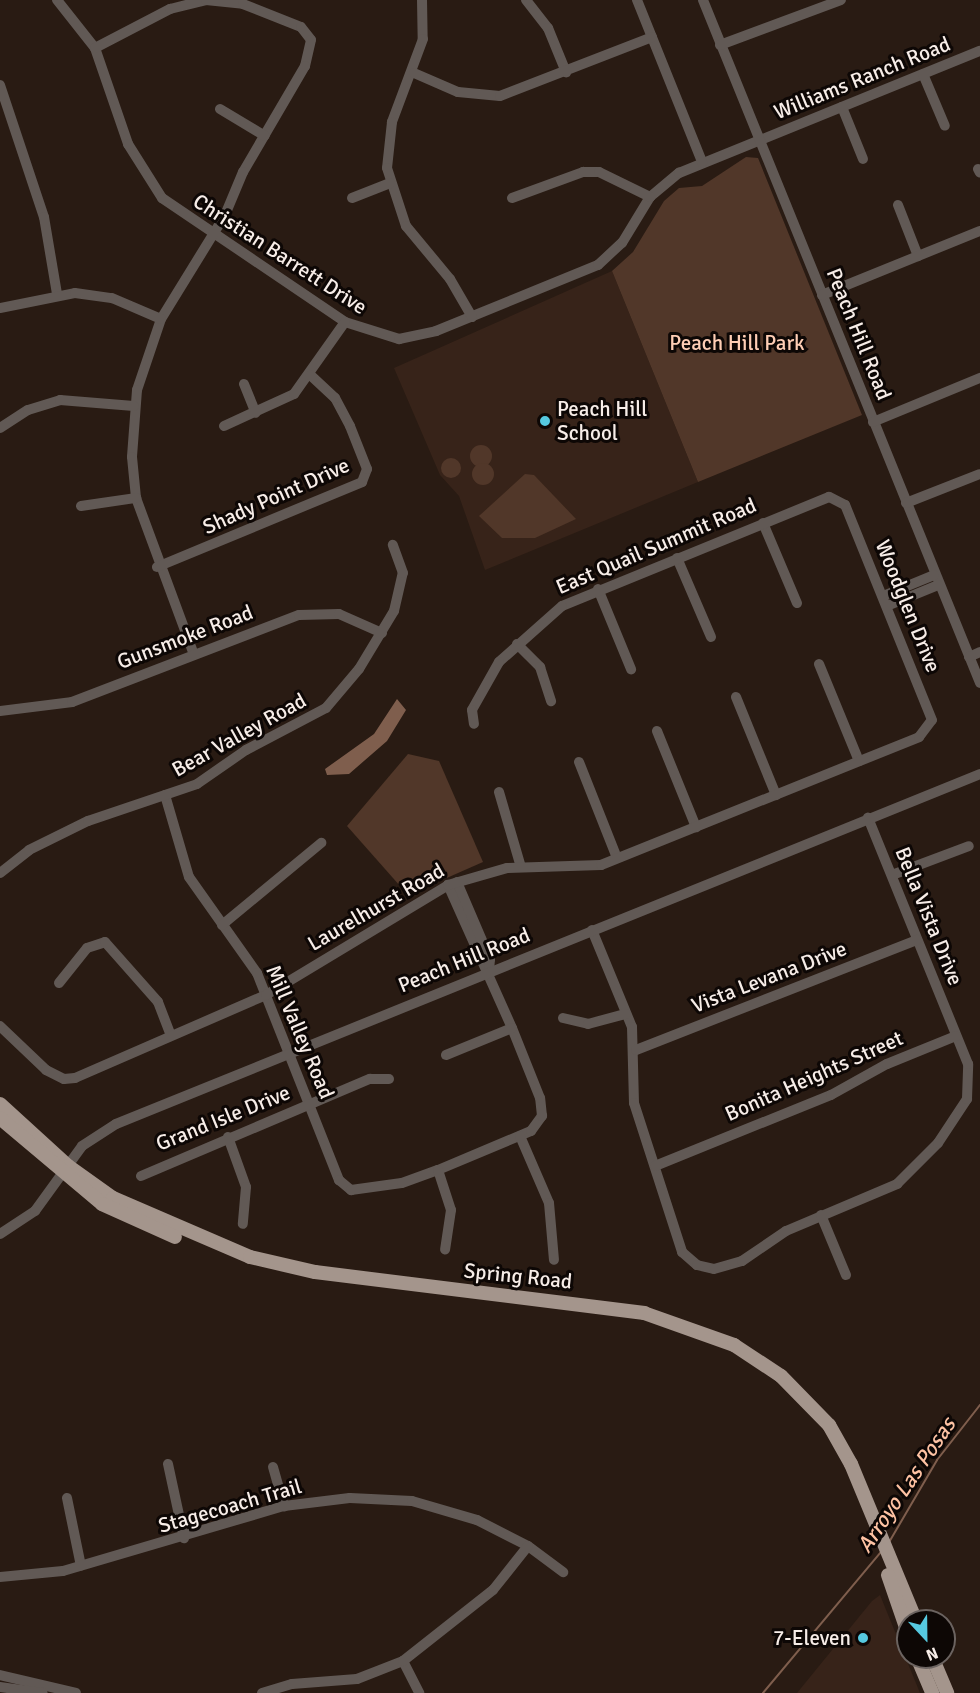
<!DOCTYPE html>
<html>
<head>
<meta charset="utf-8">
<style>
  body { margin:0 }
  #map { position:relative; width:980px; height:1693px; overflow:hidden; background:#291b13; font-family:Signika,sans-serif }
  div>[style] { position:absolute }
  .built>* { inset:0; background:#372319 }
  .green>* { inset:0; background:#513729 }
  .round { border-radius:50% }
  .water>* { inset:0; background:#7f5e4d }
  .stream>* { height:2px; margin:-1px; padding:0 1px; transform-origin:1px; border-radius:1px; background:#7f5e4d }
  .minor>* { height:10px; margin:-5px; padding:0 5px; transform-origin:5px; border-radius:5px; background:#615955 }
  .major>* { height:14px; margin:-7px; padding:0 7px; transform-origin:7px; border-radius:7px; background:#a4958c }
  .dots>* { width:16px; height:16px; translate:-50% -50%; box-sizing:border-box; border:3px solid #0d0705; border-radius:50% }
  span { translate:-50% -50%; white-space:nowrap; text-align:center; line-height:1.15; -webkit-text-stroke:6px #0d0705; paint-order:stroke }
  .street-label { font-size:21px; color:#f7ede8 }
  .park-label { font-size:21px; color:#ffceb5 }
  .poi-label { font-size:21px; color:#f7ede8 }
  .left { translate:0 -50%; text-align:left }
  .right { translate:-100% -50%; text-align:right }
  .water-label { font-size:22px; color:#fec2a3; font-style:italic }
  .north { position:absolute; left:896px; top:1609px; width:60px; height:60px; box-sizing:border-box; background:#0d0705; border:2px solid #6b6360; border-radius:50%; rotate:158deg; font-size:16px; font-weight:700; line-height:24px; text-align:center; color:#f7ede8 }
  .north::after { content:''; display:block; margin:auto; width:21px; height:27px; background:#56c9e0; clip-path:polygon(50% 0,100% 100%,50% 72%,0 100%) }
</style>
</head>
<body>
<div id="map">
  <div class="built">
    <div style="clip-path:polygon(612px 271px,698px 482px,485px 570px,459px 496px,440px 475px,394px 368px)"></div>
    <div style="clip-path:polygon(880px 1595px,920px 1693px,797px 1693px,872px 1601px)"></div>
  </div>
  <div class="green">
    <div style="clip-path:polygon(746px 157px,758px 158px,862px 415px,698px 482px,612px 271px,633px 252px,664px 201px,679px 188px,702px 186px)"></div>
    <div class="round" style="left:470px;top:445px;width:22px;height:22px"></div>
    <div class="round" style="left:441px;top:458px;width:20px;height:20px"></div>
    <div class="round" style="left:472px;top:463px;width:22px;height:22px"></div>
    <div style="clip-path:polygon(525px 474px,534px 475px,576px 519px,535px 538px,502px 538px,479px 516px)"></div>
    <div style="clip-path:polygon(408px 754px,439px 761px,483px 862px,408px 895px,347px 826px)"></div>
  </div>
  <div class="water">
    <div style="clip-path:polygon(397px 699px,406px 710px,387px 741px,349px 774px,327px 775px,325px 769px,374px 734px)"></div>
  </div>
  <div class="stream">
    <div style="left:888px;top:1544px;width:97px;rotate:-59.7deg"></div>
    <div style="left:937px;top:1460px;width:70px;rotate:-52deg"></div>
    <div style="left:763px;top:1693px;width:184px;rotate:-50.1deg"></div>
  </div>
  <div class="minor">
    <div style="left:57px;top:0;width:61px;rotate:51.6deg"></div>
    <div style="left:95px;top:48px;width:102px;rotate:71deg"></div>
    <div style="left:128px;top:144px;width:64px;rotate:57.8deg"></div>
    <div style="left:162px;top:198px;width:221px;rotate:34.1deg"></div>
    <div style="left:345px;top:322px;width:57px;rotate:17.5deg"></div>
    <div style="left:399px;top:339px;width:38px;rotate:-12deg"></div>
    <div style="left:436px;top:331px;width:175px;rotate:-22.2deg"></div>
    <div style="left:598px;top:265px;width:33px;rotate:-43deg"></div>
    <div style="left:622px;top:243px;width:54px;rotate:-58.7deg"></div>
    <div style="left:650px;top:197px;width:38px;rotate:-40deg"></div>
    <div style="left:679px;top:173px;width:325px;rotate:-22.1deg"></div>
    <div style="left:422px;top:0;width:39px;rotate:89deg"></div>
    <div style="left:423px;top:39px;width:89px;rotate:110.5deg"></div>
    <div style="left:392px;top:122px;width:46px;rotate:96.2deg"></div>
    <div style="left:387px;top:168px;width:61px;rotate:71.9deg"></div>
    <div style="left:406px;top:226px;width:69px;rotate:50.3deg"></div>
    <div style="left:450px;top:279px;width:44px;rotate:59.9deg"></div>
    <div style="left:526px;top:0;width:36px;rotate:52deg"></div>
    <div style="left:548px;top:28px;width:48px;rotate:67.8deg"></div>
    <div style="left:637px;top:0;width:175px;rotate:68.1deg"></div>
    <div style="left:703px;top:0;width:737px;rotate:67.92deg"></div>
    <div style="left:720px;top:45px;width:129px;rotate:-20.4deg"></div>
    <div style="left:95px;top:48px;width:85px;rotate:-27.5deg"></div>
    <div style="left:170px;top:9px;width:37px;rotate:-14deg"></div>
    <div style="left:206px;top:0;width:37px;rotate:6deg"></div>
    <div style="left:243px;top:4px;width:62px;rotate:21.6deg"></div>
    <div style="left:301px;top:27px;width:16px;rotate:52deg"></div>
    <div style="left:311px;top:40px;width:27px;rotate:103deg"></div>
    <div style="left:305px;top:66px;width:123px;rotate:120.3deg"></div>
    <div style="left:243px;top:172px;width:47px;rotate:112.7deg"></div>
    <div style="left:225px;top:215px;width:122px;rotate:121.6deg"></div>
    <div style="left:161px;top:319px;width:75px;rotate:108.7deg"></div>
    <div style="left:137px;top:390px;width:67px;rotate:94.3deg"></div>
    <div style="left:132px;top:457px;width:41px;rotate:84.4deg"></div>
    <div style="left:136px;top:498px;width:167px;rotate:69.7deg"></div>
    <div style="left:414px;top:73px;width:48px;rotate:23.4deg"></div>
    <div style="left:458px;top:92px;width:42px;rotate:5.4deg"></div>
    <div style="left:500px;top:96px;width:163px;rotate:-21.2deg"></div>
    <div style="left:923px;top:74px;width:56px;rotate:67.1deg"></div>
    <div style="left:0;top:85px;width:139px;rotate:71.6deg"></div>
    <div style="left:44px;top:217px;width:78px;rotate:80.4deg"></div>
    <div style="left:842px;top:107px;width:56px;rotate:68deg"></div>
    <div style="left:220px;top:109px;width:52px;rotate:31deg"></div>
    <div style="left:978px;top:169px;width:4px;rotate:63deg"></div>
    <div style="left:352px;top:198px;width:41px;rotate:-21.5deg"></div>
    <div style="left:512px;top:198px;width:76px;rotate:-20.1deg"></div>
    <div style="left:583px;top:172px;width:16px"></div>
    <div style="left:599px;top:172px;width:57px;rotate:26.1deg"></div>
    <div style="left:898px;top:205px;width:55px;rotate:68.6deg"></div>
    <div style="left:822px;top:295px;width:170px;rotate:-22.1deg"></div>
    <div style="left:0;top:308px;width:76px;rotate:-11.3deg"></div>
    <div style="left:75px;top:293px;width:37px;rotate:8deg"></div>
    <div style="left:112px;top:298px;width:53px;rotate:23.2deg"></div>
    <div style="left:244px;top:384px;width:31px;rotate:68deg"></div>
    <div style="left:873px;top:422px;width:116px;rotate:-22.4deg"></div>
    <div style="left:224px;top:426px;width:77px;rotate:-24.6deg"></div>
    <div style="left:294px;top:394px;width:88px;rotate:-54.7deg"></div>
    <div style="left:0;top:428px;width:33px;rotate:-33deg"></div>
    <div style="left:28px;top:410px;width:34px;rotate:-17deg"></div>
    <div style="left:60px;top:400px;width:74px;rotate:4.6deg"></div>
    <div style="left:906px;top:503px;width:79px;rotate:-21.4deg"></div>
    <div style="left:81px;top:506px;width:56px;rotate:-8.3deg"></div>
    <div style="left:763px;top:523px;width:87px;rotate:67deg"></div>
    <div style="left:677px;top:558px;width:86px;rotate:66.7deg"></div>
    <div style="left:157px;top:567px;width:222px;rotate:-22.5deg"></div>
    <div style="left:362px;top:482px;width:14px;rotate:-69deg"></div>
    <div style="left:367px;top:469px;width:46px;rotate:-111.6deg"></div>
    <div style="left:350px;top:426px;width:32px;rotate:-118deg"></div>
    <div style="left:335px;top:398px;width:33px;rotate:-137deg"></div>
    <div style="left:598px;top:589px;width:87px;rotate:67.6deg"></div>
    <div style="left:883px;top:596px;width:55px;rotate:-22.4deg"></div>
    <div style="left:887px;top:606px;width:55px;rotate:-22.4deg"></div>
    <div style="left:517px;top:644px;width:33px;rotate:45deg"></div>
    <div style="left:540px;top:667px;width:36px;rotate:72deg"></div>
    <div style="left:969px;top:657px;width:12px;rotate:-24deg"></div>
    <div style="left:819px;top:664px;width:105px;rotate:67.6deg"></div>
    <div style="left:736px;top:697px;width:106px;rotate:67.8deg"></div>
    <div style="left:0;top:711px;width:73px;rotate:-7.1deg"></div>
    <div style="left:72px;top:702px;width:243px;rotate:-21deg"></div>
    <div style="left:299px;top:615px;width:40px;rotate:-1.4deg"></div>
    <div style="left:339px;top:614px;width:47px;rotate:23.8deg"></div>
    <div style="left:657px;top:731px;width:104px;rotate:67.9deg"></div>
    <div style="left:579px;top:762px;width:103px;rotate:68.4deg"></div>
    <div style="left:499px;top:792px;width:78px;rotate:73.7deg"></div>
    <div style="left:165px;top:795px;width:85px;rotate:73.7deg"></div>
    <div style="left:189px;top:877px;width:118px;rotate:54.7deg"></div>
    <div style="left:257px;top:973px;width:223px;rotate:68.4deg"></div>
    <div style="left:339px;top:1180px;width:16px;rotate:40deg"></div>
    <div style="left:351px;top:1190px;width:51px;rotate:-7.8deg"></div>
    <div style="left:402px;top:1183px;width:38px;rotate:-20deg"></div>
    <div style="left:438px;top:1170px;width:101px;rotate:-22.8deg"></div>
    <div style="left:531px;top:1131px;width:19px;rotate:-54deg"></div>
    <div style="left:542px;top:1116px;width:18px;rotate:-96deg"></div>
    <div style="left:540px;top:1098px;width:75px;rotate:-111.8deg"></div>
    <div style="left:512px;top:1028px;width:157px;rotate:-114.1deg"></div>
    <div style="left:0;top:873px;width:37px;rotate:-38deg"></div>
    <div style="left:29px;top:850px;width:66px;rotate:-26.2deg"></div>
    <div style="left:88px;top:821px;width:115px;rotate:-18.7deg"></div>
    <div style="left:197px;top:784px;width:60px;rotate:-34.8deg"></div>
    <div style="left:246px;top:750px;width:90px;rotate:-27.7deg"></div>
    <div style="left:326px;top:708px;width:51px;rotate:-49.8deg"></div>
    <div style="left:359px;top:669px;width:68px;rotate:-58.9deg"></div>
    <div style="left:394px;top:611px;width:39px;rotate:-77deg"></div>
    <div style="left:403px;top:573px;width:30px;rotate:-110deg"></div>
    <div style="left:892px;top:875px;width:82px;rotate:-20.6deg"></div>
    <div style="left:457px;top:882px;width:84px;rotate:66.8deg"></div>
    <div style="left:490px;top:959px;width:12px;rotate:95deg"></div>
    <div style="left:222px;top:925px;width:129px;rotate:-39.6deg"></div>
    <div style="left:592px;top:930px;width:105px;rotate:67.6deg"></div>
    <div style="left:632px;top:1027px;width:76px;rotate:88.5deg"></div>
    <div style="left:634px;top:1103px;width:157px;rotate:72.1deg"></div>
    <div style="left:682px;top:1252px;width:20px;rotate:41deg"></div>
    <div style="left:697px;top:1265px;width:17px;rotate:13deg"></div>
    <div style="left:714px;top:1269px;width:29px;rotate:-16deg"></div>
    <div style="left:742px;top:1261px;width:53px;rotate:-34.3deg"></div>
    <div style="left:786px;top:1231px;width:121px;rotate:-22.9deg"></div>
    <div style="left:897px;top:1184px;width:58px;rotate:-45deg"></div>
    <div style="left:938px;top:1143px;width:53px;rotate:-56.6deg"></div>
    <div style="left:967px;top:1099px;width:35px;rotate:-88deg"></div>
    <div style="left:968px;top:1064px;width:266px;rotate:-112.1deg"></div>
    <div style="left:59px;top:983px;width:45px;rotate:-51.3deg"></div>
    <div style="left:87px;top:948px;width:19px;rotate:-18deg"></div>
    <div style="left:105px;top:942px;width:80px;rotate:48.5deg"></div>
    <div style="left:158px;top:1002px;width:33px;rotate:69deg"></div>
    <div style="left:563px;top:1018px;width:26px;rotate:13deg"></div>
    <div style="left:588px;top:1024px;width:39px;rotate:-15deg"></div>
    <div style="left:0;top:1026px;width:64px;rotate:43.7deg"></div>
    <div style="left:46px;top:1070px;width:20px;rotate:27deg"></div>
    <div style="left:64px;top:1079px;width:11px;rotate:-5deg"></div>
    <div style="left:75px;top:1078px;width:208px;rotate:-23.5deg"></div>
    <div style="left:266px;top:995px;width:213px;rotate:-31.1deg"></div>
    <div style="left:448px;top:885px;width:61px;rotate:-16.1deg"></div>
    <div style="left:507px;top:868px;width:94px;rotate:-1.8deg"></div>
    <div style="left:601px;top:865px;width:343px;rotate:-21.9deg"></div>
    <div style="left:919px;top:737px;width:21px;rotate:-53deg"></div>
    <div style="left:932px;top:720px;width:232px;rotate:-112deg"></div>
    <div style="left:845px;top:505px;width:18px;rotate:-153deg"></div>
    <div style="left:829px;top:497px;width:288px;rotate:157.8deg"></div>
    <div style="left:562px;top:606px;width:84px;rotate:138.4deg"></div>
    <div style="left:499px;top:662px;width:55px;rotate:119.4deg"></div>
    <div style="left:472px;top:710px;width:14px;rotate:82deg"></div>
    <div style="left:636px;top:1050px;width:302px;rotate:-21.4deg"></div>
    <div style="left:446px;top:1055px;width:71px;rotate:-22.2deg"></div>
    <div style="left:520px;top:1136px;width:73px;rotate:66.6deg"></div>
    <div style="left:549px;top:1203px;width:57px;rotate:85deg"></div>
    <div style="left:228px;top:1137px;width:53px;rotate:70.2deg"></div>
    <div style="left:246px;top:1187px;width:37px;rotate:95deg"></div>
    <div style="left:655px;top:1166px;width:190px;rotate:-22deg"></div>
    <div style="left:831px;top:1095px;width:64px;rotate:-29deg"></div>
    <div style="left:887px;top:1064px;width:74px;rotate:-22.1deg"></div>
    <div style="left:438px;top:1170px;width:42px;rotate:72deg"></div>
    <div style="left:451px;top:1210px;width:40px;rotate:98.5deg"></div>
    <div style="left:141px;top:1176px;width:249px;rotate:-23deg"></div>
    <div style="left:370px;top:1079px;width:19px"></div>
    <div style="left:821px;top:1215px;width:65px;rotate:67.4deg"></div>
    <div style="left:0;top:1234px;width:42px;rotate:-33.3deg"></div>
    <div style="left:35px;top:1211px;width:80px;rotate:-54.1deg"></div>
    <div style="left:82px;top:1146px;width:40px;rotate:-32.9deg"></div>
    <div style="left:116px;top:1124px;width:932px;rotate:-22.05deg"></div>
    <div style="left:168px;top:1464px;width:76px;rotate:77.8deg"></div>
    <div style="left:273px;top:1467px;width:41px;rotate:74.2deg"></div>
    <div style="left:67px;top:1498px;width:69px;rotate:78.4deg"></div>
    <div style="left:0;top:1577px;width:63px;rotate:-5.4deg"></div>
    <div style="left:63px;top:1571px;width:230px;rotate:-16.4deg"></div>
    <div style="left:284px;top:1506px;width:66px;rotate:-6.9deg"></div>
    <div style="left:350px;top:1498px;width:62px;rotate:2.8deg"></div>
    <div style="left:412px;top:1501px;width:68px;rotate:16.3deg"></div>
    <div style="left:477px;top:1520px;width:57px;rotate:27deg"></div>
    <div style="left:528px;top:1546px;width:44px;rotate:36.6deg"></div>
    <div style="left:403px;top:1661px;width:36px;rotate:63deg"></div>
    <div style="left:0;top:1675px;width:78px;rotate:13.3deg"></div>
    <div style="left:0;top:1687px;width:43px;rotate:7.9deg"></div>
    <div style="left:262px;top:1693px;width:31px;rotate:-17deg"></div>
    <div style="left:292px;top:1684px;width:65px;rotate:-4.4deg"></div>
    <div style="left:357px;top:1679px;width:49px;rotate:-21.4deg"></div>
    <div style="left:403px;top:1661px;width:115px;rotate:-38.3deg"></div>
    <div style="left:493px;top:1590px;width:56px;rotate:-51.5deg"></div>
  </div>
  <div class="major">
    <div style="left:0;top:1104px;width:92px;rotate:42.4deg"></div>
    <div style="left:68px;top:1166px;width:55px;rotate:35.4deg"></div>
    <div style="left:113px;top:1198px;width:149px;rotate:23.3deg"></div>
    <div style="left:250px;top:1257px;width:67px;rotate:13deg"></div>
    <div style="left:315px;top:1272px;width:332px;rotate:7.1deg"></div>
    <div style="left:644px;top:1313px;width:96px;rotate:19.6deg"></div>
    <div style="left:734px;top:1345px;width:56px;rotate:33.4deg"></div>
    <div style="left:781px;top:1376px;width:69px;rotate:45.6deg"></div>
    <div style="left:829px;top:1425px;width:45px;rotate:60.6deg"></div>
    <div style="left:851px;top:1464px;width:170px;rotate:67.5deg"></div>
    <div style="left:0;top:1118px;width:133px;rotate:40.1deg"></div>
    <div style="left:102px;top:1204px;width:80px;rotate:24.3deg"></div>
    <div style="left:888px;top:1575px;width:61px;rotate:71deg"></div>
    <div style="left:917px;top:1657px;width:39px;rotate:67deg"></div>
    <div style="left:932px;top:1657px;width:39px;rotate:67deg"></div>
  </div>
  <div class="dots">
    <div style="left:545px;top:421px;background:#56c9e0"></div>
    <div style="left:863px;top:1638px;background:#56c9e0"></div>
  </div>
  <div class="street-label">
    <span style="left:862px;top:78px;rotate:-22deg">Williams Ranch Road</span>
    <span style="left:280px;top:254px;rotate:33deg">Christian Barrett Drive</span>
    <span style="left:859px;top:334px;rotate:68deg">Peach Hill Road</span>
    <span style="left:276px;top:496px;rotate:-24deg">Shady Point Drive</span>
    <span style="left:656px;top:546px;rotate:-23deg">East Quail Summit Road</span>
    <span style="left:908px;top:606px;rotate:68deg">Woodglen Drive</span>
    <span style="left:185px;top:637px;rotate:-21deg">Gunsmoke Road</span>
    <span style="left:239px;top:735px;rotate:-29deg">Bear Valley Road</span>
    <span style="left:376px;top:907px;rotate:-30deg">Laurelhurst Road</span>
    <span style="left:929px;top:916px;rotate:68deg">Bella Vista Drive</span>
    <span style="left:464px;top:960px;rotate:-22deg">Peach Hill Road</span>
    <span style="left:769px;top:977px;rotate:-21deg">Vista Levana Drive</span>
    <span style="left:300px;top:1032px;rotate:67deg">Mill Valley Road</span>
    <span style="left:814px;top:1076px;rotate:-24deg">Bonita Heights Street</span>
    <span style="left:223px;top:1118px;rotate:-22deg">Grand Isle Drive</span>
    <span style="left:518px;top:1276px;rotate:6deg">Spring Road</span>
    <span style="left:230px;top:1506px;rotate:-16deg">Stagecoach Trail</span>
  </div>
  <div class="park-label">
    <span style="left:737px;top:343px">Peach Hill Park</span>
  </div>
  <div class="poi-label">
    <span class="left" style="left:557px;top:421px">Peach Hill<br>School</span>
    <span class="right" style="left:851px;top:1638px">7-Eleven</span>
  </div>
  <div class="water-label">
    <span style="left:906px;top:1485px;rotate:-56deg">Arroyo Las Posas</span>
  </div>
  <div class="north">N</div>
</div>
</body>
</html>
